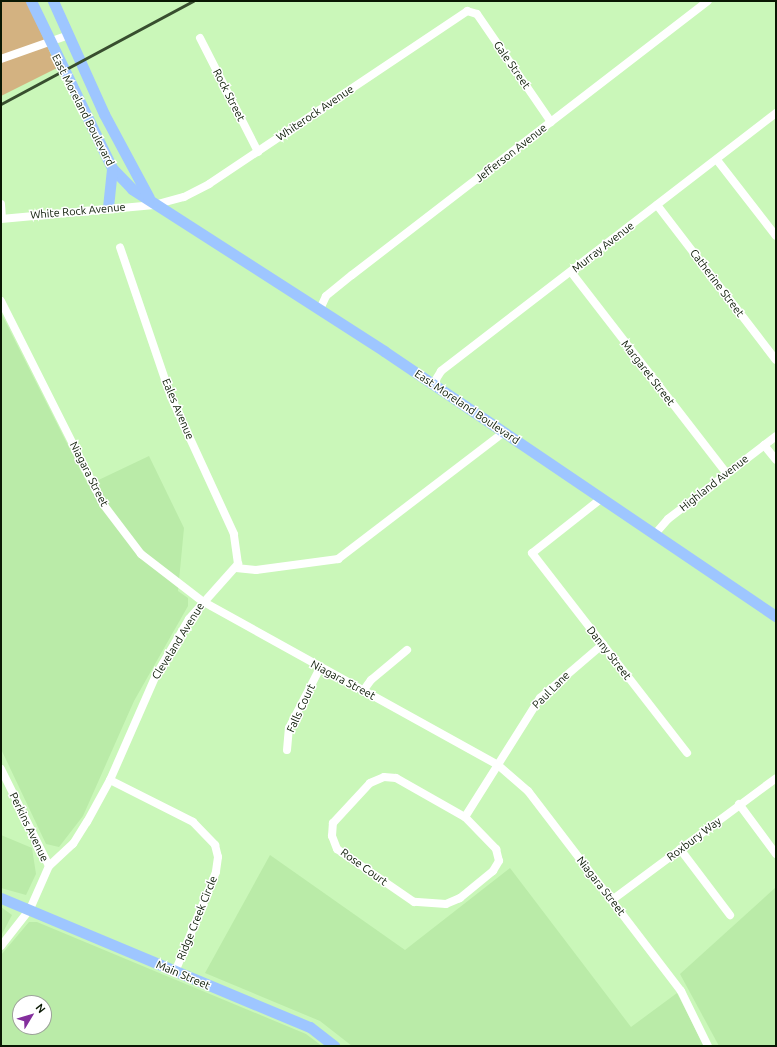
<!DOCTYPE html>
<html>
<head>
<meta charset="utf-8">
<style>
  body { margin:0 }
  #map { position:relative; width:777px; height:1047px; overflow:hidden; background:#caf7b9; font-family:Ubuntu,sans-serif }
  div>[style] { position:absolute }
  .built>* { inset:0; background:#baeba8 }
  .green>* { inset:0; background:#d3b281 }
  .minor>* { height:8px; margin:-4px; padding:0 4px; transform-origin:4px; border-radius:4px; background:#fff }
  .major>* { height:11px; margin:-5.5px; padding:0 5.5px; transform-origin:5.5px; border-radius:5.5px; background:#9ec6ff }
  .rail>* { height:2.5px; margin:-1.25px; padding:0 1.25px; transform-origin:1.25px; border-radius:1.25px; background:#384e2f }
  span { translate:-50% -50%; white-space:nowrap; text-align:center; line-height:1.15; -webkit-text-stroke:3px #fff; paint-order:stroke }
  .street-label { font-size:11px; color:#091803 }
  .frame { position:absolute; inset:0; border:2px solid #091803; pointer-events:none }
  .north { position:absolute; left:12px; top:995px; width:40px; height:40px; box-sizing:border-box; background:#fff; border:1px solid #9da39a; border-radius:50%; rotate:52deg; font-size:11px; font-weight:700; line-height:16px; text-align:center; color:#091803 }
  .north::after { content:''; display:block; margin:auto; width:14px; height:18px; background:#842f9d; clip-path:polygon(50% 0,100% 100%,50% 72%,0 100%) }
</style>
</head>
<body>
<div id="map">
  <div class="built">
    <div style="clip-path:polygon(1px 313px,88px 485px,149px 456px,184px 528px,178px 591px,188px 598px,188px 606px,134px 701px,83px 816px,59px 847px,46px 844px,1px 749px)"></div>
    <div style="clip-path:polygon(1px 835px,32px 848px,36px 874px,26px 895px,1px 888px)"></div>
    <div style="clip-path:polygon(270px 855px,405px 950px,510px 868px,631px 1027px,677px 993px,704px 1046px,352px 1046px,320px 1021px,205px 973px)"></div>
    <div style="clip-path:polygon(776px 887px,776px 1046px,719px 1046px,680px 974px)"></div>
    <div style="clip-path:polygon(1px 907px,12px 915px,1px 936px)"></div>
    <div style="clip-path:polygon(evenodd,29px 922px,37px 922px,306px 1034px,322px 1046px,1px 1046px,1px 955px,29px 922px,20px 1003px,44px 1003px,44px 1027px,20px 1027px,20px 1003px)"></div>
  </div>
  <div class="green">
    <div style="clip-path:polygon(1px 1px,27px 1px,57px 68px,1px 96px)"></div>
  </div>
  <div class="minor">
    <div style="left:200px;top:38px;width:128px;rotate:63deg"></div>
    <div style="left:1px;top:59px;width:69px;rotate:-19.5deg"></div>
    <div style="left:717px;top:160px;width:96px;rotate:52.2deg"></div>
    <div style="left:1px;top:204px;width:14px;rotate:86deg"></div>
    <div style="left:657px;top:205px;width:195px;rotate:52.5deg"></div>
    <div style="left:1px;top:219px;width:154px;rotate:-5.2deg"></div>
    <div style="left:154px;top:205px;width:31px;rotate:-15deg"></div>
    <div style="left:184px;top:197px;width:28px;rotate:-27deg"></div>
    <div style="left:209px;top:184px;width:311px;rotate:-33.8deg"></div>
    <div style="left:467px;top:11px;width:10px;rotate:17deg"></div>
    <div style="left:477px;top:14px;width:131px;rotate:55.6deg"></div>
    <div style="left:571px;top:272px;width:255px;rotate:52.3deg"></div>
    <div style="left:1px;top:301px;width:227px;rotate:63.3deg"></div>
    <div style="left:103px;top:504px;width:63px;rotate:52.8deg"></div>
    <div style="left:141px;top:554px;width:77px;rotate:37.6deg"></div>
    <div style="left:202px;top:601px;width:338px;rotate:29deg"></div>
    <div style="left:498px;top:765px;width:40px;rotate:41deg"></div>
    <div style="left:528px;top:791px;width:252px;rotate:52.6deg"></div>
    <div style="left:681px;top:991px;width:61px;rotate:63.9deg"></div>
    <div style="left:320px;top:309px;width:14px;rotate:-65deg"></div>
    <div style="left:326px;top:296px;width:33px;rotate:-39deg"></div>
    <div style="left:352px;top:275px;width:449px;rotate:-37.6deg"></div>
    <div style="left:433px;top:384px;width:15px;rotate:-58deg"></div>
    <div style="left:441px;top:371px;width:423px;rotate:-37.6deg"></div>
    <div style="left:764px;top:445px;width:19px;rotate:51deg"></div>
    <div style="left:602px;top:498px;width:89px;rotate:141.8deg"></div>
    <div style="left:532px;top:553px;width:253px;rotate:52.2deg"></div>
    <div style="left:655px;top:534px;width:20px;rotate:-49deg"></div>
    <div style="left:668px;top:519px;width:136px;rotate:-37.5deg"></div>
    <div style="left:236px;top:568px;width:20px;rotate:6deg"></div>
    <div style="left:256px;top:570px;width:83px;rotate:-7.6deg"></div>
    <div style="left:338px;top:559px;width:209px;rotate:-37.4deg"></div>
    <div style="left:363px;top:691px;width:14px;rotate:-54deg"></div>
    <div style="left:371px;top:680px;width:47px;rotate:-39.8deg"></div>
    <div style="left:287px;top:750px;width:22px;rotate:-85deg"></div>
    <div style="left:289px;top:728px;width:68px;rotate:-62.7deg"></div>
    <div style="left:1px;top:769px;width:108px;rotate:63.7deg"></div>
    <div style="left:384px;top:777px;width:12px;rotate:5deg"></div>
    <div style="left:396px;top:778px;width:79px;rotate:29.5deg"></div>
    <div style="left:465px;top:817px;width:45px;rotate:45.9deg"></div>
    <div style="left:496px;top:849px;width:12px;rotate:76deg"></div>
    <div style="left:499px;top:861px;width:12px;rotate:121deg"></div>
    <div style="left:493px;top:871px;width:43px;rotate:140.7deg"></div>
    <div style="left:460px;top:898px;width:15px;rotate:157deg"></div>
    <div style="left:446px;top:904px;width:32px;rotate:-176deg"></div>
    <div style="left:414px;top:902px;width:93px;rotate:-145.5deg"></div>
    <div style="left:337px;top:849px;width:14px;rotate:-111deg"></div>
    <div style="left:332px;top:836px;width:13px;rotate:-86deg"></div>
    <div style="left:333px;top:823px;width:54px;rotate:-47.2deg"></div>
    <div style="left:370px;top:783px;width:15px;rotate:-23deg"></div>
    <div style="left:110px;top:780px;width:93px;rotate:26.8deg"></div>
    <div style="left:193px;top:822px;width:32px;rotate:46deg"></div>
    <div style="left:215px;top:845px;width:12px;rotate:76deg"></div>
    <div style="left:218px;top:857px;width:15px;rotate:98deg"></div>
    <div style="left:216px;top:872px;width:108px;rotate:112.3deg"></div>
    <div style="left:739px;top:804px;width:62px;rotate:53.5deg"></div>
    <div style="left:465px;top:817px;width:141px;rotate:-57.8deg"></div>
    <div style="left:540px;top:698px;width:83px;rotate:-40.6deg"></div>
    <div style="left:680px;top:849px;width:83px;rotate:52.9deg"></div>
    <div style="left:612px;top:900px;width:204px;rotate:-36.6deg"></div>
    <div style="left:1px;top:946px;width:47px;rotate:-51.9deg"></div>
    <div style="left:30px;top:909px;width:47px;rotate:-66.2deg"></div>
    <div style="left:49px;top:866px;width:33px;rotate:-43deg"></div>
    <div style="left:73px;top:844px;width:26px;rotate:-58deg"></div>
    <div style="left:87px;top:822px;width:48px;rotate:-61.3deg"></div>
    <div style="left:110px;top:780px;width:115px;rotate:-66.3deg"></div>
    <div style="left:156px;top:675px;width:65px;rotate:-59.5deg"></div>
    <div style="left:189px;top:619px;width:74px;rotate:-48.3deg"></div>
    <div style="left:238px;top:564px;width:30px;rotate:-98deg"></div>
    <div style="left:234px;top:534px;width:151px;rotate:-114.7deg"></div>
    <div style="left:171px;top:397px;width:158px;rotate:-108.8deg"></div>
  </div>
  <div class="major">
    <div style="left:31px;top:1px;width:186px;rotate:64.1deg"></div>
    <div style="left:112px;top:168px;width:29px;rotate:46deg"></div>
    <div style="left:132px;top:189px;width:300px;rotate:32.7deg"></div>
    <div style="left:384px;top:351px;width:473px;rotate:34.1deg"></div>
    <div style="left:53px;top:1px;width:124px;rotate:65.7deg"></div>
    <div style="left:104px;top:114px;width:95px;rotate:61.8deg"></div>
    <div style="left:108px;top:207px;width:39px;rotate:-84deg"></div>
    <div style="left:1px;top:898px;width:335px;rotate:22.7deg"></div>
    <div style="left:310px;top:1027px;width:31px;rotate:38deg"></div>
  </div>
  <div class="rail">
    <div style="left:1px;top:104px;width:218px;rotate:-28.2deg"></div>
  </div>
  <div class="street-label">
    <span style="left:512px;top:65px;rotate:55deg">Gale Street</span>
    <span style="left:229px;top:95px;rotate:63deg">Rock Street</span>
    <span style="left:83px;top:110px;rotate:63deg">East Moreland Boulevard</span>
    <span style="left:315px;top:113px;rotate:-34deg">Whiterock Avenue</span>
    <span style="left:511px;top:153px;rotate:-38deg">Jefferson Avenue</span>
    <span style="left:78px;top:211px;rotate:-5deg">White Rock Avenue</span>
    <span style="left:603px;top:247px;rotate:-38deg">Murray Avenue</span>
    <span style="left:717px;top:283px;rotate:53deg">Catherine Street</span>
    <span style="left:648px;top:373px;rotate:52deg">Margaret Street</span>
    <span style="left:467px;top:407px;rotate:34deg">East Moreland Boulevard</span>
    <span style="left:178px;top:409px;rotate:67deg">Eales Avenue</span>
    <span style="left:89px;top:474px;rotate:63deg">Niagara Street</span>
    <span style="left:714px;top:483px;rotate:-38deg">Highland Avenue</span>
    <span style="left:178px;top:641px;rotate:-58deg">Cleveland Avenue</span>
    <span style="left:609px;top:653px;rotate:52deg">Danny Street</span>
    <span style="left:343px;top:680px;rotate:28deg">Niagara Street</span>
    <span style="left:551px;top:690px;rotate:-45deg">Paul Lane</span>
    <span style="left:301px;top:708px;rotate:-65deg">Falls Court</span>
    <span style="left:29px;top:827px;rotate:64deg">Perkins Avenue</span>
    <span style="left:694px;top:839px;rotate:-37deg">Roxbury Way</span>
    <span style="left:364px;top:867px;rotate:36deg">Rose Court</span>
    <span style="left:601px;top:886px;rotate:52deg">Niagara Street</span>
    <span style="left:197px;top:918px;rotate:-68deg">Ridge Creek Circle</span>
    <span style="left:183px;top:975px;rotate:23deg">Main Street</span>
  </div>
  <div class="frame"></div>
  <div class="north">N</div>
</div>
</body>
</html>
